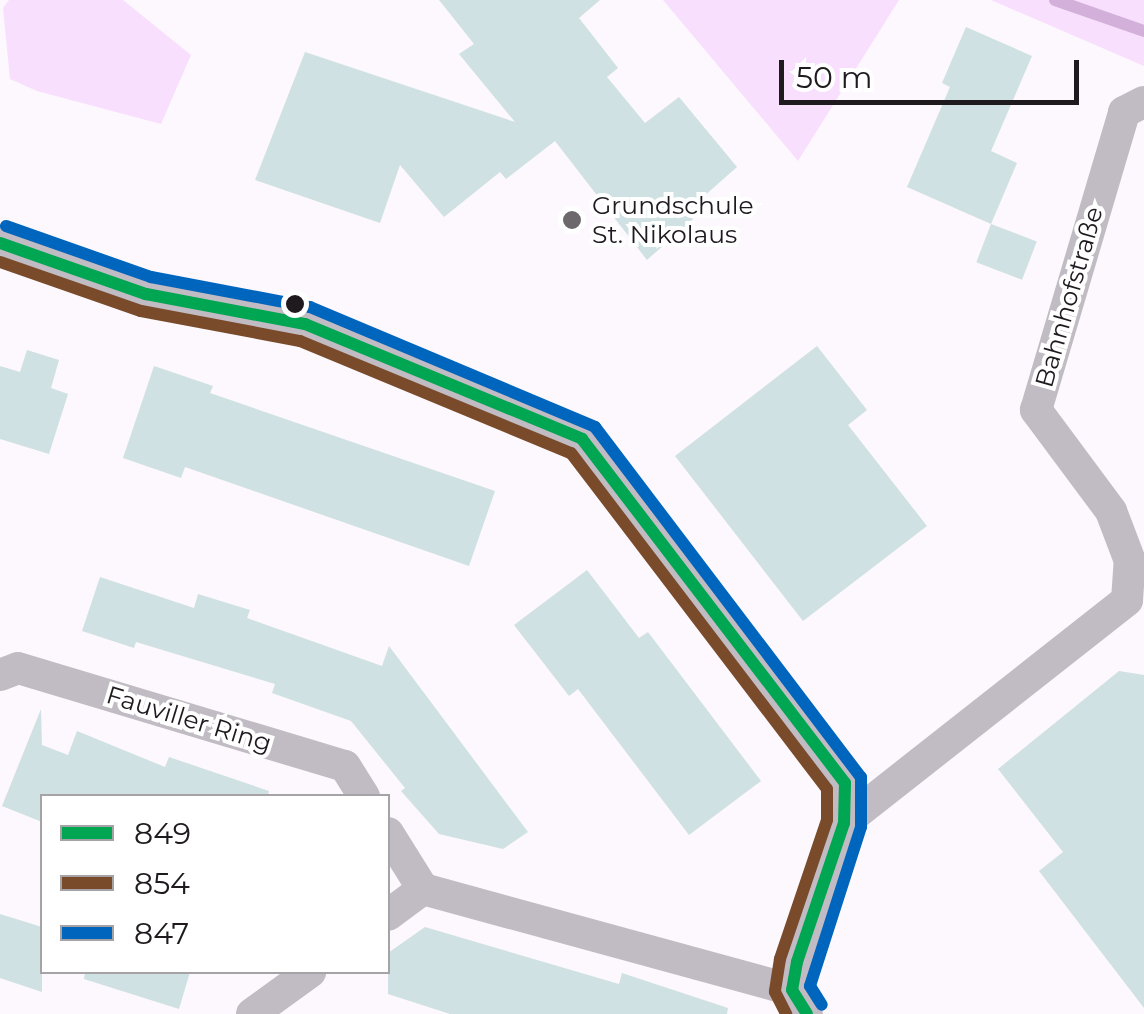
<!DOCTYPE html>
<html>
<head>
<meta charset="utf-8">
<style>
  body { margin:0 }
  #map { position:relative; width:1144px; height:1014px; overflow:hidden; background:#fcf8fd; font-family:Montserrat,sans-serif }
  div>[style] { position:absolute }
  .green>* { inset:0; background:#f8dffd }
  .stream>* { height:12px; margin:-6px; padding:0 6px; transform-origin:6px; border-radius:6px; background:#d3b0da }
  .building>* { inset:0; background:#cfe1e2; transform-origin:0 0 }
  .street>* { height:32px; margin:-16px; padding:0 16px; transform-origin:16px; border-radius:16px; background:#c1bbc3 }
  .bus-1>* { height:12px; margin:-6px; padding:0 6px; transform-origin:6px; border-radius:6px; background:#00a651 }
  .bus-2>* { height:12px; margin:-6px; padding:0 6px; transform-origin:6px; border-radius:6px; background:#7a4b2a }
  .bus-3>* { height:12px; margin:-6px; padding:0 6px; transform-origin:6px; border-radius:6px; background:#0065bd }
  .dots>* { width:28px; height:28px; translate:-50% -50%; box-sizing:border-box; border:5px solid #fff; border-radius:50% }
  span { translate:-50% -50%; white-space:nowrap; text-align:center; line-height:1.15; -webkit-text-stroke:8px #fff; paint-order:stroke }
  .poi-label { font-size:25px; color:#1e1a1e }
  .left { translate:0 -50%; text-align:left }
  .street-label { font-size:25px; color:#1e1a1e }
  .legend { position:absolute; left:40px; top:794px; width:350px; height:180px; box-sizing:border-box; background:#fff; border:2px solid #a5a3a5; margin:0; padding:12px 18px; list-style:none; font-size:30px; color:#1e1a1e }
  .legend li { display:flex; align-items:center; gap:20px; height:50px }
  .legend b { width:50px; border:2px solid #a5a3a5 }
  .scale { position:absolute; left:779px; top:60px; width:300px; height:45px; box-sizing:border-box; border:5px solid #1e1a1e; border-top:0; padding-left:12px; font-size:30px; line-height:35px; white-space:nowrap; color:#1e1a1e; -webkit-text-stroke:8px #fff; paint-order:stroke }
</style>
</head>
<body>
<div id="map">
  <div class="green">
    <div style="clip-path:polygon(9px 0,123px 0,191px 55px,161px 124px,37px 91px,10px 79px,3px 8px)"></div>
    <div style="clip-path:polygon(663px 0,899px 0,798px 161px)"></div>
    <div style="clip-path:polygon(991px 0,1144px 0,1144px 66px)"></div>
  </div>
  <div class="stream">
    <div style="left:1055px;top:0;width:94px;rotate:19.2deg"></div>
  </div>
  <div class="building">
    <div style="clip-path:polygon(439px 0,600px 0,579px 18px,618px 68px,607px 77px,645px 123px,679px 97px,737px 167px,686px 212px,693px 219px,647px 260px,555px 141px,506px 179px,500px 172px,444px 217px,400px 165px,380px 223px,255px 180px,305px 52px,515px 122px,459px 54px,474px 44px)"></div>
    <div style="clip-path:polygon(966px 27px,1032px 56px,991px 151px,1017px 163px,991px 224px,907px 187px,950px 87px,942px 83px)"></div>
    <div style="left:991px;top:224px;width:49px;height:41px;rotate:21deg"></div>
    <div style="clip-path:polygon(817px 346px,867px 410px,848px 425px,927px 526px,803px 621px,675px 456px)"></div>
    <div style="clip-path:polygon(27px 350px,59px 360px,51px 388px,68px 394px,49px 454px,0 439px,0 366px,20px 372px)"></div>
    <div style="clip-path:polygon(154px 366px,213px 386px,210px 393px,495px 491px,469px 566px,185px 467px,181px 478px,123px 458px)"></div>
    <div style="clip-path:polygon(587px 570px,639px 638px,648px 632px,761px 781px,689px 835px,578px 689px,569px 696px,514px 625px)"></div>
    <div style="clip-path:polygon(100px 577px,194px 608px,198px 594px,250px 610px,247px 618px,382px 666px,389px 646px,528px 832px,503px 849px,439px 834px,401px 791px,405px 788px,351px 721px,272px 693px,275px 684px,136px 642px,134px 648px,82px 631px)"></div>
    <div style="clip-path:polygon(1119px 671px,1144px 675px,1144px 1008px,1039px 871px,1063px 852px,998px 769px)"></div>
    <div style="clip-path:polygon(41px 709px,42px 745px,68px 755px,77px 731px,165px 767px,169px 757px,269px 791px,268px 796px,42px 796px,42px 822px,2px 806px)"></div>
    <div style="clip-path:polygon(0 914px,42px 927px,42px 992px,0 978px)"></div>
    <div style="clip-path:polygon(425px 927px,619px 984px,622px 973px,728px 1008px,727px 1014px,450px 1014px,388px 994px,388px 953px)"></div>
    <div style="clip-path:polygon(85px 972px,190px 972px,179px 1009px,84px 979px)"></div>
  </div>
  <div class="street">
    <div style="left:0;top:243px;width:155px;rotate:19.3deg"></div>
    <div style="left:146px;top:294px;width:162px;rotate:10.7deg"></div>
    <div style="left:305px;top:324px;width:300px;rotate:22.5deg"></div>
    <div style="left:582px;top:439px;width:433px;rotate:52.6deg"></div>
    <div style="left:845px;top:783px;width:40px;rotate:91.4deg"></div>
    <div style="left:844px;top:823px;width:147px;rotate:108.7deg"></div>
    <div style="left:797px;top:962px;width:28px;rotate:100deg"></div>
    <div style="left:792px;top:990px;width:28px;rotate:58deg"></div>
    <div style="left:0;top:675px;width:19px;rotate:-21deg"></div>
    <div style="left:18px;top:668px;width:341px;rotate:16.7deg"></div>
    <div style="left:345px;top:766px;width:36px;rotate:58deg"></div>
    <div style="left:844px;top:823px;width:360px;rotate:-38.2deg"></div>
    <div style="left:1127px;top:600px;width:39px;rotate:-86deg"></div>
    <div style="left:1130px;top:561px;width:53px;rotate:-110.8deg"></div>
    <div style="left:1111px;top:511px;width:126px;rotate:-126.6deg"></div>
    <div style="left:1036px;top:410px;width:311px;rotate:-73.5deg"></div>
    <div style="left:1124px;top:112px;width:22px;rotate:-27deg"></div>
    <div style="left:388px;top:833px;width:66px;rotate:58deg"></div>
    <div style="left:423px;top:889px;width:383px;rotate:15.3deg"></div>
    <div style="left:388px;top:915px;width:44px;rotate:-36.6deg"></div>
    <div style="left:252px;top:1014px;width:72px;rotate:-35.9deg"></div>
  </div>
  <div class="bus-1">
    <div style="left:0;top:243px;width:155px;rotate:19.3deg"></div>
    <div style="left:146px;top:294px;width:162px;rotate:10.7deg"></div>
    <div style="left:305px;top:324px;width:300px;rotate:22.5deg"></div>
    <div style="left:582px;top:439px;width:433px;rotate:52.6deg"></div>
    <div style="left:845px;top:783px;width:40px;rotate:91.4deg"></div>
    <div style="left:844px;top:823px;width:147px;rotate:108.7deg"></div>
    <div style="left:797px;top:962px;width:28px;rotate:100deg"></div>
    <div style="left:792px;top:990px;width:28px;rotate:58deg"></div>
  </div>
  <div class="bus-2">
    <div style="left:0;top:262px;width:149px;rotate:19.2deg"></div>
    <div style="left:141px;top:311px;width:162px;rotate:10.7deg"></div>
    <div style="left:300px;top:341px;width:293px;rotate:22.5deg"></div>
    <div style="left:571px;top:453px;width:422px;rotate:52.7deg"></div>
    <div style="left:827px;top:789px;width:31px;rotate:90deg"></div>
    <div style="left:827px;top:820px;width:147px;rotate:108.7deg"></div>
    <div style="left:780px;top:959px;width:33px;rotate:99deg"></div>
    <div style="left:775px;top:992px;width:25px;rotate:63deg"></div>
  </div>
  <div class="bus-3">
    <div style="left:6px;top:226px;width:154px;rotate:19.4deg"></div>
    <div style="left:151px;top:277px;width:162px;rotate:10.7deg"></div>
    <div style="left:310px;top:307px;width:309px;rotate:22.8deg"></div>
    <div style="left:595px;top:427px;width:440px;rotate:52.8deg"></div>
    <div style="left:861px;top:777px;width:50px;rotate:90deg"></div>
    <div style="left:861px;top:827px;width:167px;rotate:107.8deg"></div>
    <div style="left:810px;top:986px;width:22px;rotate:58deg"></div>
  </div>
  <div class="dots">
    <div style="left:572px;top:220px;background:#6c686c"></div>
    <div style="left:295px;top:304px;background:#1e1a1e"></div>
  </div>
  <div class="poi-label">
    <span class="left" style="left:592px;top:220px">Grundschule<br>St. Nikolaus</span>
  </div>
  <div class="street-label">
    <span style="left:1069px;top:297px;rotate:-74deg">Bahnhofstraße</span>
    <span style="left:189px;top:719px;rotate:17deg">Fauviller Ring</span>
  </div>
  <ul class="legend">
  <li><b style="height:12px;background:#00a651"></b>849</li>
  <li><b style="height:12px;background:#7a4b2a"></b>854</li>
  <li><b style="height:12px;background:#0065bd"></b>847</li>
  </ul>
  <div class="scale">50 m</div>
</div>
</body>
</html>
